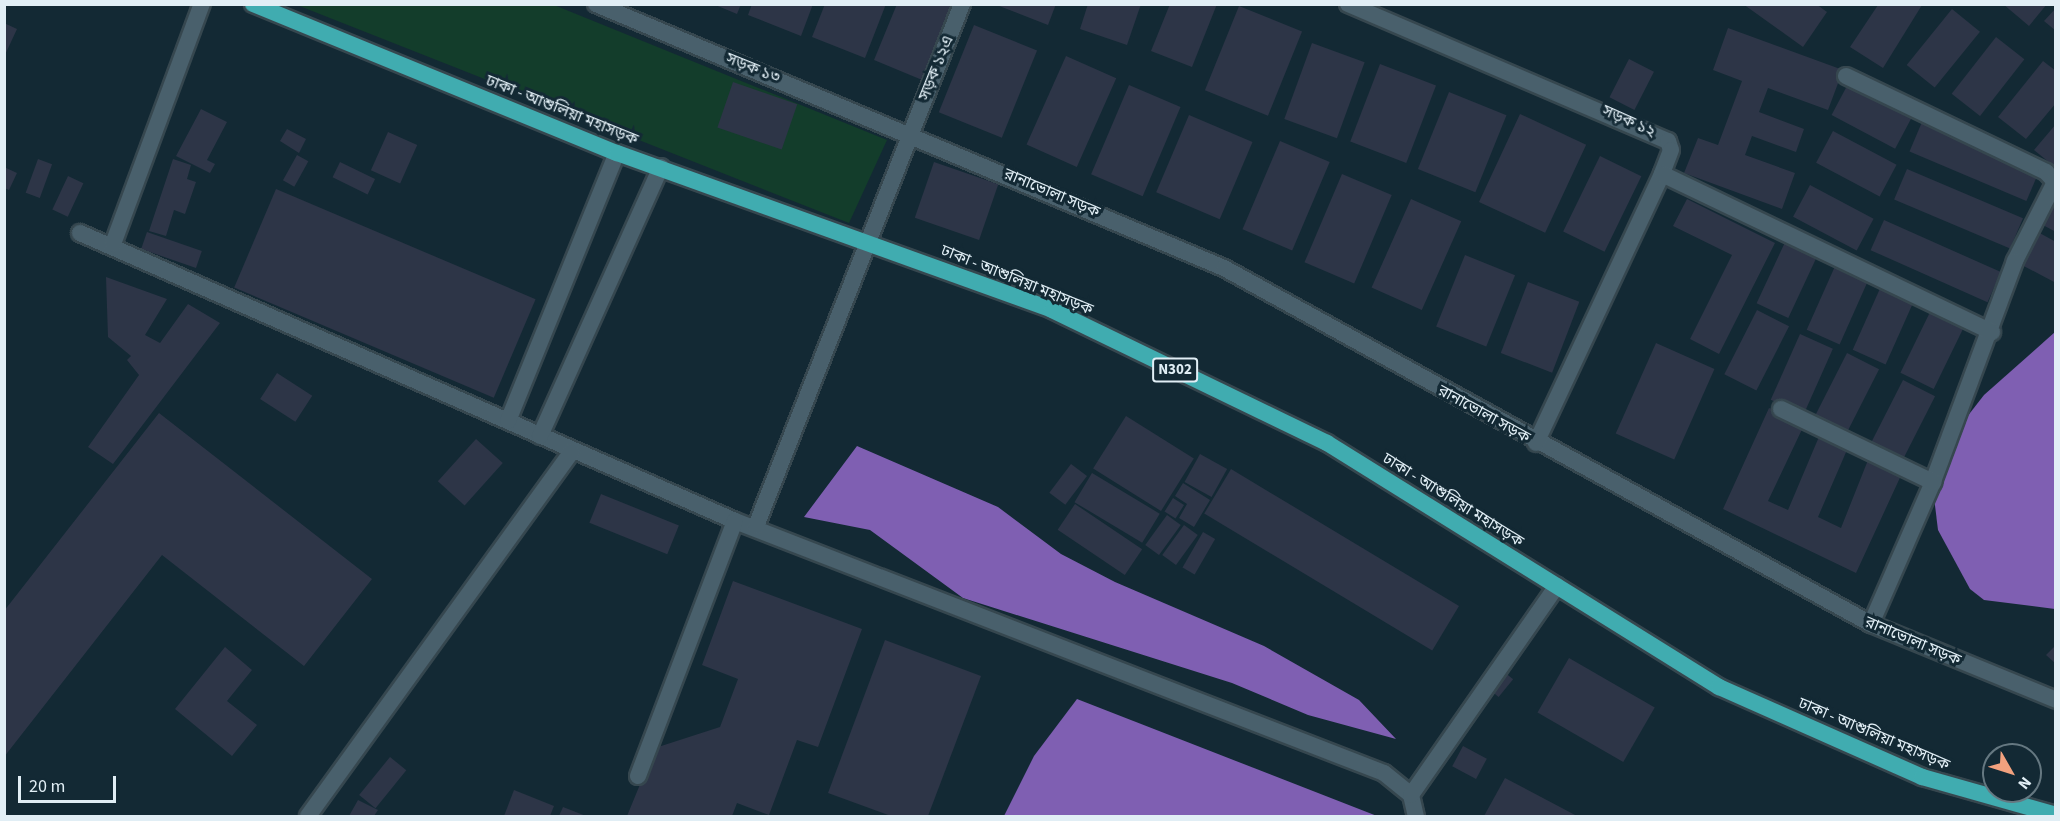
<!DOCTYPE html>
<html>
<head>
<meta charset="utf-8">
<style>
  body { margin:0 }
  #map { position:relative; width:2060px; height:821px; overflow:hidden; background:#132934; font-family:"Source Sans 3","Noto Sans Bengali",sans-serif }
  div>[style] { position:absolute }
  .green>* { inset:0; background:#133d2b }
  .water>* { inset:0; background:#7f5fb2 }
  .building>* { inset:0; background:#2d3547; transform-origin:0 0 }
  .roads { filter:drop-shadow(2px 0 #36474f) drop-shadow(-2px 0 #36474f) drop-shadow(0 2px #36474f) drop-shadow(0 -2px #36474f) }
  .minor>* { height:16px; margin:-8px; padding:0 8px; transform-origin:8px; border-radius:8px; background:#49606c }
  .trunk>* { height:16px; margin:-8px; padding:0 8px; transform-origin:8px; border-radius:8px; background:#40acb0 }
  span { translate:-50% -50%; white-space:nowrap; text-align:center; line-height:1.15; -webkit-text-stroke:6px #132934; paint-order:stroke }
  .shield-label span { padding:2px 4px; background:#132934; border:2px solid; border-radius:4px; -webkit-text-stroke-width:0 }
  .shield-label { font-size:15px; color:#e1eef5; font-weight:700 }
  .street-label { font-size:16px; color:#e1eef5 }
  .frame { position:absolute; inset:0; border:6px solid #e1eef5; pointer-events:none }
  .north { position:absolute; left:1982px; top:743px; width:60px; height:60px; box-sizing:border-box; background:#132934; border:2px solid #657881; border-radius:50%; rotate:129deg; font-size:16px; font-weight:700; line-height:24px; text-align:center; color:#e1eef5 }
  .north::after { content:''; display:block; margin:auto; width:21px; height:27px; background:#f2a17e; clip-path:polygon(50% 0,100% 100%,50% 72%,0 100%) }
  .scale { position:absolute; left:18px; top:776px; width:98px; height:27px; box-sizing:border-box; border:3px solid #e1eef5; border-top:0; padding-left:8px; font-size:18px; line-height:21px; white-space:nowrap; color:#e1eef5; -webkit-text-stroke:4px #132934; paint-order:stroke }
</style>
</head>
<body>
<div id="map">
  <div class="green">
    <div style="clip-path:polygon(297px 5px,554px 5px,887px 140px,849px 223px)"></div>
  </div>
  <div class="water">
    <div style="clip-path:polygon(2055px 332px,2055px 609px,1984px 600px,1970px 589px,1938px 530px,1933px 489px,1963px 422px,1984px 395px)"></div>
    <div style="clip-path:polygon(857px 446px,998px 507px,1061px 554px,1115px 582px,1264px 646px,1359px 700px,1396px 739px,1308px 715px,1232px 683px,963px 598px,870px 530px,804px 517px)"></div>
    <div style="clip-path:polygon(1077px 699px,1377px 816px,1004px 816px,1034px 756px)"></div>
  </div>
  <div class="building">
    <div style="clip-path:polygon(713px 4px,741px 4px,737px 14px)"></div>
    <div style="clip-path:polygon(752px 4px,813px 4px,801px 36px,748px 15px)"></div>
    <div style="clip-path:polygon(825px 4px,886px 4px,865px 58px,812px 37px)"></div>
    <div style="clip-path:polygon(897px 4px,958px 4px,927px 82px,874px 60px)"></div>
    <div style="clip-path:polygon(994px 4px,1056px 4px,1048px 25px)"></div>
    <div style="clip-path:polygon(1088px 4px,1141px 4px,1127px 45px,1080px 29px)"></div>
    <div style="clip-path:polygon(1170px 4px,1217px 4px,1192px 67px,1151px 51px)"></div>
    <div style="clip-path:polygon(1743px 4px,1816px 4px,1827px 12px,1803px 47px)"></div>
    <div style="clip-path:polygon(2003px 4px,2047px 4px,2029px 26px)"></div>
    <div style="clip-path:polygon(1878px 5px,1922px 5px,1883px 68px,1850px 47px)"></div>
    <div style="left:1239px;top:6px;width:68px;height:91px;rotate:22deg"></div>
    <div style="clip-path:polygon(2056px 8px,2056px 31px,2044px 21px)"></div>
    <div style="left:1952px;top:9px;width:36px;height:72px;rotate:39deg"></div>
    <div style="clip-path:polygon(4px 23px,17px 29px,4px 57px)"></div>
    <div style="left:974px;top:25px;width:68px;height:94px;rotate:22deg"></div>
    <div style="clip-path:polygon(1728px 28px,1843px 70px,1828px 110px,1768px 88px,1759px 112px,1804px 129px,1796px 152px,1752px 136px,1745px 155px,1795px 173px,1782px 209px,1684px 173px,1698px 138px,1718px 145px,1742px 81px,1713px 70px)"></div>
    <div style="left:1996px;top:37px;width:36px;height:72px;rotate:38deg"></div>
    <div style="left:1312px;top:43px;width:56px;height:81px;rotate:20deg"></div>
    <div style="left:1066px;top:56px;width:55px;height:97px;rotate:24deg"></div>
    <div style="left:1629px;top:59px;width:28px;height:43px;rotate:27deg"></div>
    <div style="clip-path:polygon(2043px 61px,2056px 71px,2056px 103px,2026px 139px,1998px 117px)"></div>
    <div style="left:1380px;top:64px;width:60px;height:83px;rotate:21deg"></div>
    <div style="left:733px;top:82px;width:68px;height:48px;rotate:19deg"></div>
    <div style="left:1848px;top:84px;width:72px;height:35px;rotate:28deg"></div>
    <div style="left:1129px;top:85px;width:56px;height:97px;rotate:23deg"></div>
    <div style="left:1449px;top:92px;width:62px;height:83px;rotate:22deg"></div>
    <div style="clip-path:polygon(201px 109px,227px 122px,207px 160px,215px 164px,210px 173px,176px 156px)"></div>
    <div style="left:1520px;top:114px;width:73px;height:97px;rotate:25deg"></div>
    <div style="left:1189px;top:115px;width:69px;height:84px;rotate:23deg"></div>
    <div style="left:1922px;top:122px;width:127px;height:32px;rotate:23deg"></div>
    <div style="clip-path:polygon(2056px 124px,2056px 168px,2034px 150px)"></div>
    <div style="clip-path:polygon(287px 129px,306px 139px,299px 153px,280px 141px)"></div>
    <div style="left:1833px;top:131px;width:72px;height:36px;rotate:28deg"></div>
    <div style="left:388px;top:132px;width:32px;height:42px;rotate:24deg"></div>
    <div style="left:1280px;top:141px;width:54px;height:96px;rotate:23deg"></div>
    <div style="left:297px;top:155px;width:13px;height:29px;rotate:29deg"></div>
    <div style="left:1600px;top:156px;width:46px;height:84px;rotate:26deg"></div>
    <div style="left:38px;top:159px;width:15px;height:36px;rotate:20deg"></div>
    <div style="clip-path:polygon(173px 159px,191px 165px,187px 179px,196px 182px,185px 214px,174px 210px,166px 236px,149px 231px)"></div>
    <div style="left:340px;top:162px;width:39px;height:17px;rotate:26deg"></div>
    <div style="left:934px;top:162px;width:68px;height:59px;rotate:19deg"></div>
    <div style="clip-path:polygon(4px 167px,17px 173px,9px 190px,4px 188px)"></div>
    <div style="left:1907px;top:169px;width:126px;height:33px;rotate:23deg"></div>
    <div style="left:1342px;top:174px;width:54px;height:96px;rotate:23deg"></div>
    <div style="left:68px;top:176px;width:17px;height:37px;rotate:25deg"></div>
    <div style="left:1810px;top:185px;width:72px;height:36px;rotate:28deg"></div>
    <div style="left:276px;top:189px;width:282px;height:107px;rotate:23deg"></div>
    <div style="clip-path:polygon(2056px 193px,2056px 232px,2039px 223px)"></div>
    <div style="left:1411px;top:199px;width:55px;height:97px;rotate:24deg"></div>
    <div style="clip-path:polygon(1687px 199px,1775px 243px,1719px 354px,1690px 339px,1732px 255px,1673px 226px)"></div>
    <div style="left:1884px;top:220px;width:128px;height:33px;rotate:24deg"></div>
    <div style="clip-path:polygon(2036px 231px,2056px 242px,2056px 283px,2018px 263px)"></div>
    <div style="left:147px;top:232px;width:58px;height:18px;rotate:19deg"></div>
    <div style="left:1787px;top:238px;width:35px;height:72px;rotate:25deg"></div>
    <div style="left:1465px;top:255px;width:54px;height:77px;rotate:22deg"></div>
    <div style="left:1836px;top:264px;width:36px;height:72px;rotate:24deg"></div>
    <div style="clip-path:polygon(106px 277px,167px 299px,145px 335px,160px 343px,188px 304px,220px 323px,113px 464px,88px 447px,139px 375px,127px 360px,131px 356px,108px 337px)"></div>
    <div style="left:1528px;top:282px;width:55px;height:76px;rotate:21deg"></div>
    <div style="left:1882px;top:284px;width:36px;height:72px;rotate:24deg"></div>
    <div style="left:1932px;top:308px;width:37px;height:72px;rotate:26deg"></div>
    <div style="left:1757px;top:310px;width:36px;height:72px;rotate:27deg"></div>
    <div style="left:1800px;top:334px;width:36px;height:72px;rotate:24deg"></div>
    <div style="left:1656px;top:343px;width:64px;height:99px;rotate:24deg"></div>
    <div style="left:1847px;top:353px;width:36px;height:72px;rotate:27deg"></div>
    <div style="left:277px;top:373px;width:42px;height:31px;rotate:33deg"></div>
    <div style="left:1903px;top:380px;width:36px;height:72px;rotate:27deg"></div>
    <div style="clip-path:polygon(1769px 408px,1805px 423px,1768px 501px,1788px 510px,1821px 432px,1850px 443px,1818px 517px,1841px 528px,1870px 455px,1904px 469px,1856px 573px,1723px 509px)"></div>
    <div style="clip-path:polygon(159px 413px,372px 579px,304px 666px,162px 555px,4px 757px,4px 611px)"></div>
    <div style="left:1126px;top:416px;width:80px;height:62px;rotate:32deg"></div>
    <div style="left:476px;top:439px;width:36px;height:57px;rotate:42deg"></div>
    <div style="left:1200px;top:454px;width:31px;height:32px;rotate:29deg"></div>
    <div style="left:1071px;top:464px;width:20px;height:36px;rotate:37deg"></div>
    <div style="left:1231px;top:469px;width:266px;height:52px;rotate:31deg"></div>
    <div style="left:1092px;top:473px;width:79px;height:34px;rotate:31deg"></div>
    <div style="clip-path:polygon(1183px 483px,1210px 500px,1194px 527px,1179px 518px,1187px 504px,1175px 496px)"></div>
    <div style="left:601px;top:494px;width:84px;height:31px;rotate:22deg"></div>
    <div style="left:1173px;top:498px;width:13px;height:16px;rotate:32deg"></div>
    <div style="left:1075px;top:504px;width:81px;height:31px;rotate:34deg"></div>
    <div style="left:1167px;top:515px;width:17px;height:37px;rotate:36deg"></div>
    <div style="left:1184px;top:525px;width:17px;height:37px;rotate:36deg"></div>
    <div style="left:1203px;top:532px;width:14px;height:41px;rotate:30deg"></div>
    <div style="clip-path:polygon(733px 581px,862px 629px,818px 747px,797px 740px,769px 815px,737px 803px,732px 816px,627px 816px,655px 748px,720px 727px,738px 679px,702px 665px)"></div>
    <div style="clip-path:polygon(885px 640px,981px 676px,928px 816px,891px 816px,828px 793px)"></div>
    <div style="clip-path:polygon(2056px 645px,2056px 664px,2046px 655px)"></div>
    <div style="clip-path:polygon(225px 647px,252px 670px,227px 701px,257px 725px,232px 756px,175px 709px)"></div>
    <div style="left:1569px;top:658px;width:99px;height:63px;rotate:30deg"></div>
    <div style="left:1503px;top:671px;width:13px;height:23px;rotate:39deg"></div>
    <div style="left:1463px;top:746px;width:27px;height:23px;rotate:28deg"></div>
    <div style="left:390px;top:757px;width:21px;height:49px;rotate:39deg"></div>
    <div style="clip-path:polygon(1505px 778px,1577px 816px,1484px 816px)"></div>
    <div style="clip-path:polygon(514px 790px,554px 806px,550px 816px,504px 816px)"></div>
    <div style="clip-path:polygon(358px 800px,378px 810px,374px 816px,349px 816px)"></div>
    <div style="clip-path:polygon(563px 807px,586px 816px,559px 816px)"></div>
  </div>
  <div class="roads">
    <div class="minor">
      <div style="left:596px;top:4px;width:681px;rotate:22.8deg"></div>
      <div style="left:1224px;top:268px;width:738px;rotate:28.82deg"></div>
      <div style="left:1871px;top:624px;width:200px;rotate:22.3deg"></div>
      <div style="left:1348px;top:4px;width:348px;rotate:23.2deg"></div>
      <div style="left:1668px;top:141px;width:9px;rotate:72deg"></div>
      <div style="left:1671px;top:150px;width:26px;rotate:111deg"></div>
      <div style="left:1662px;top:174px;width:297px;rotate:115.1deg"></div>
      <div style="left:1846px;top:76px;width:222px;rotate:25.6deg"></div>
      <div style="left:2046px;top:172px;width:13px;rotate:48deg"></div>
      <div style="left:2055px;top:182px;width:89px;rotate:116.9deg"></div>
      <div style="left:2015px;top:261px;width:236px;rotate:110.4deg"></div>
      <div style="left:1933px;top:482px;width:155px;rotate:113.6deg"></div>
      <div style="left:1662px;top:174px;width:366px;rotate:25.6deg"></div>
      <div style="left:80px;top:233px;width:716px;rotate:23.73deg"></div>
      <div style="left:735px;top:521px;width:696px;rotate:21.22deg"></div>
      <div style="left:1384px;top:773px;width:35px;rotate:39deg"></div>
      <div style="left:1411px;top:795px;width:22px;rotate:77deg"></div>
      <div style="left:113px;top:244px;width:256px;rotate:-69.7deg"></div>
      <div style="left:1781px;top:409px;width:169px;rotate:25.7deg"></div>
      <div style="left:508px;top:421px;width:289px;rotate:-67.9deg"></div>
      <div style="left:540px;top:436px;width:295px;rotate:-65.8deg"></div>
      <div style="left:756px;top:526px;width:561px;rotate:-68.46deg"></div>
      <div style="left:638px;top:776px;width:273px;rotate:-69.2deg"></div>
      <div style="left:1411px;top:795px;width:255px;rotate:-55.1deg"></div>
      <div style="left:308px;top:816px;width:450px;rotate:-54.1deg"></div>
    </div>
    <div class="trunk">
      <div style="left:253px;top:4px;width:393px;rotate:22.3deg"></div>
      <div style="left:617px;top:153px;width:462px;rotate:19.8deg"></div>
      <div style="left:1052px;top:310px;width:305px;rotate:25.8deg"></div>
      <div style="left:1327px;top:443px;width:462px;rotate:31.9deg"></div>
      <div style="left:1719px;top:687px;width:222px;rotate:23.9deg"></div>
      <div style="left:1922px;top:777px;width:139px;rotate:15.8deg"></div>
    </div>
  </div>
  <div class="shield-label">
    <span style="left:1175px;top:370px">N302</span>
  </div>
  <div class="street-label">
    <span style="left:753px;top:68px;rotate:22deg">সড়ক ১৩</span>
    <span style="left:936px;top:68px;rotate:-68deg">সড়ক ১২এ</span>
    <span style="left:562px;top:110px;rotate:22deg">ঢাকা - আশুলিয়া মহাসড়ক</span>
    <span style="left:1629px;top:121px;rotate:24deg">সড়ক ১২</span>
    <span style="left:1052px;top:193px;rotate:23deg">রানাভোলা সড়ক</span>
    <span style="left:1017px;top:280px;rotate:22deg">ঢাকা - আশুলিয়া মহাসড়ক</span>
    <span style="left:1484px;top:414px;rotate:29deg">রানাভোলা সড়ক</span>
    <span style="left:1453px;top:500px;rotate:32deg">ঢাকা - আশুলিয়া মহাসড়ক</span>
    <span style="left:1913px;top:641px;rotate:23deg">রানাভোলা সড়ক</span>
    <span style="left:1874px;top:734px;rotate:23deg">ঢাকা - আশুলিয়া মহাসড়ক</span>
  </div>
  <div class="frame"></div>
  <div class="north">N</div>
  <div class="scale">20 m</div>
</div>
</body>
</html>
